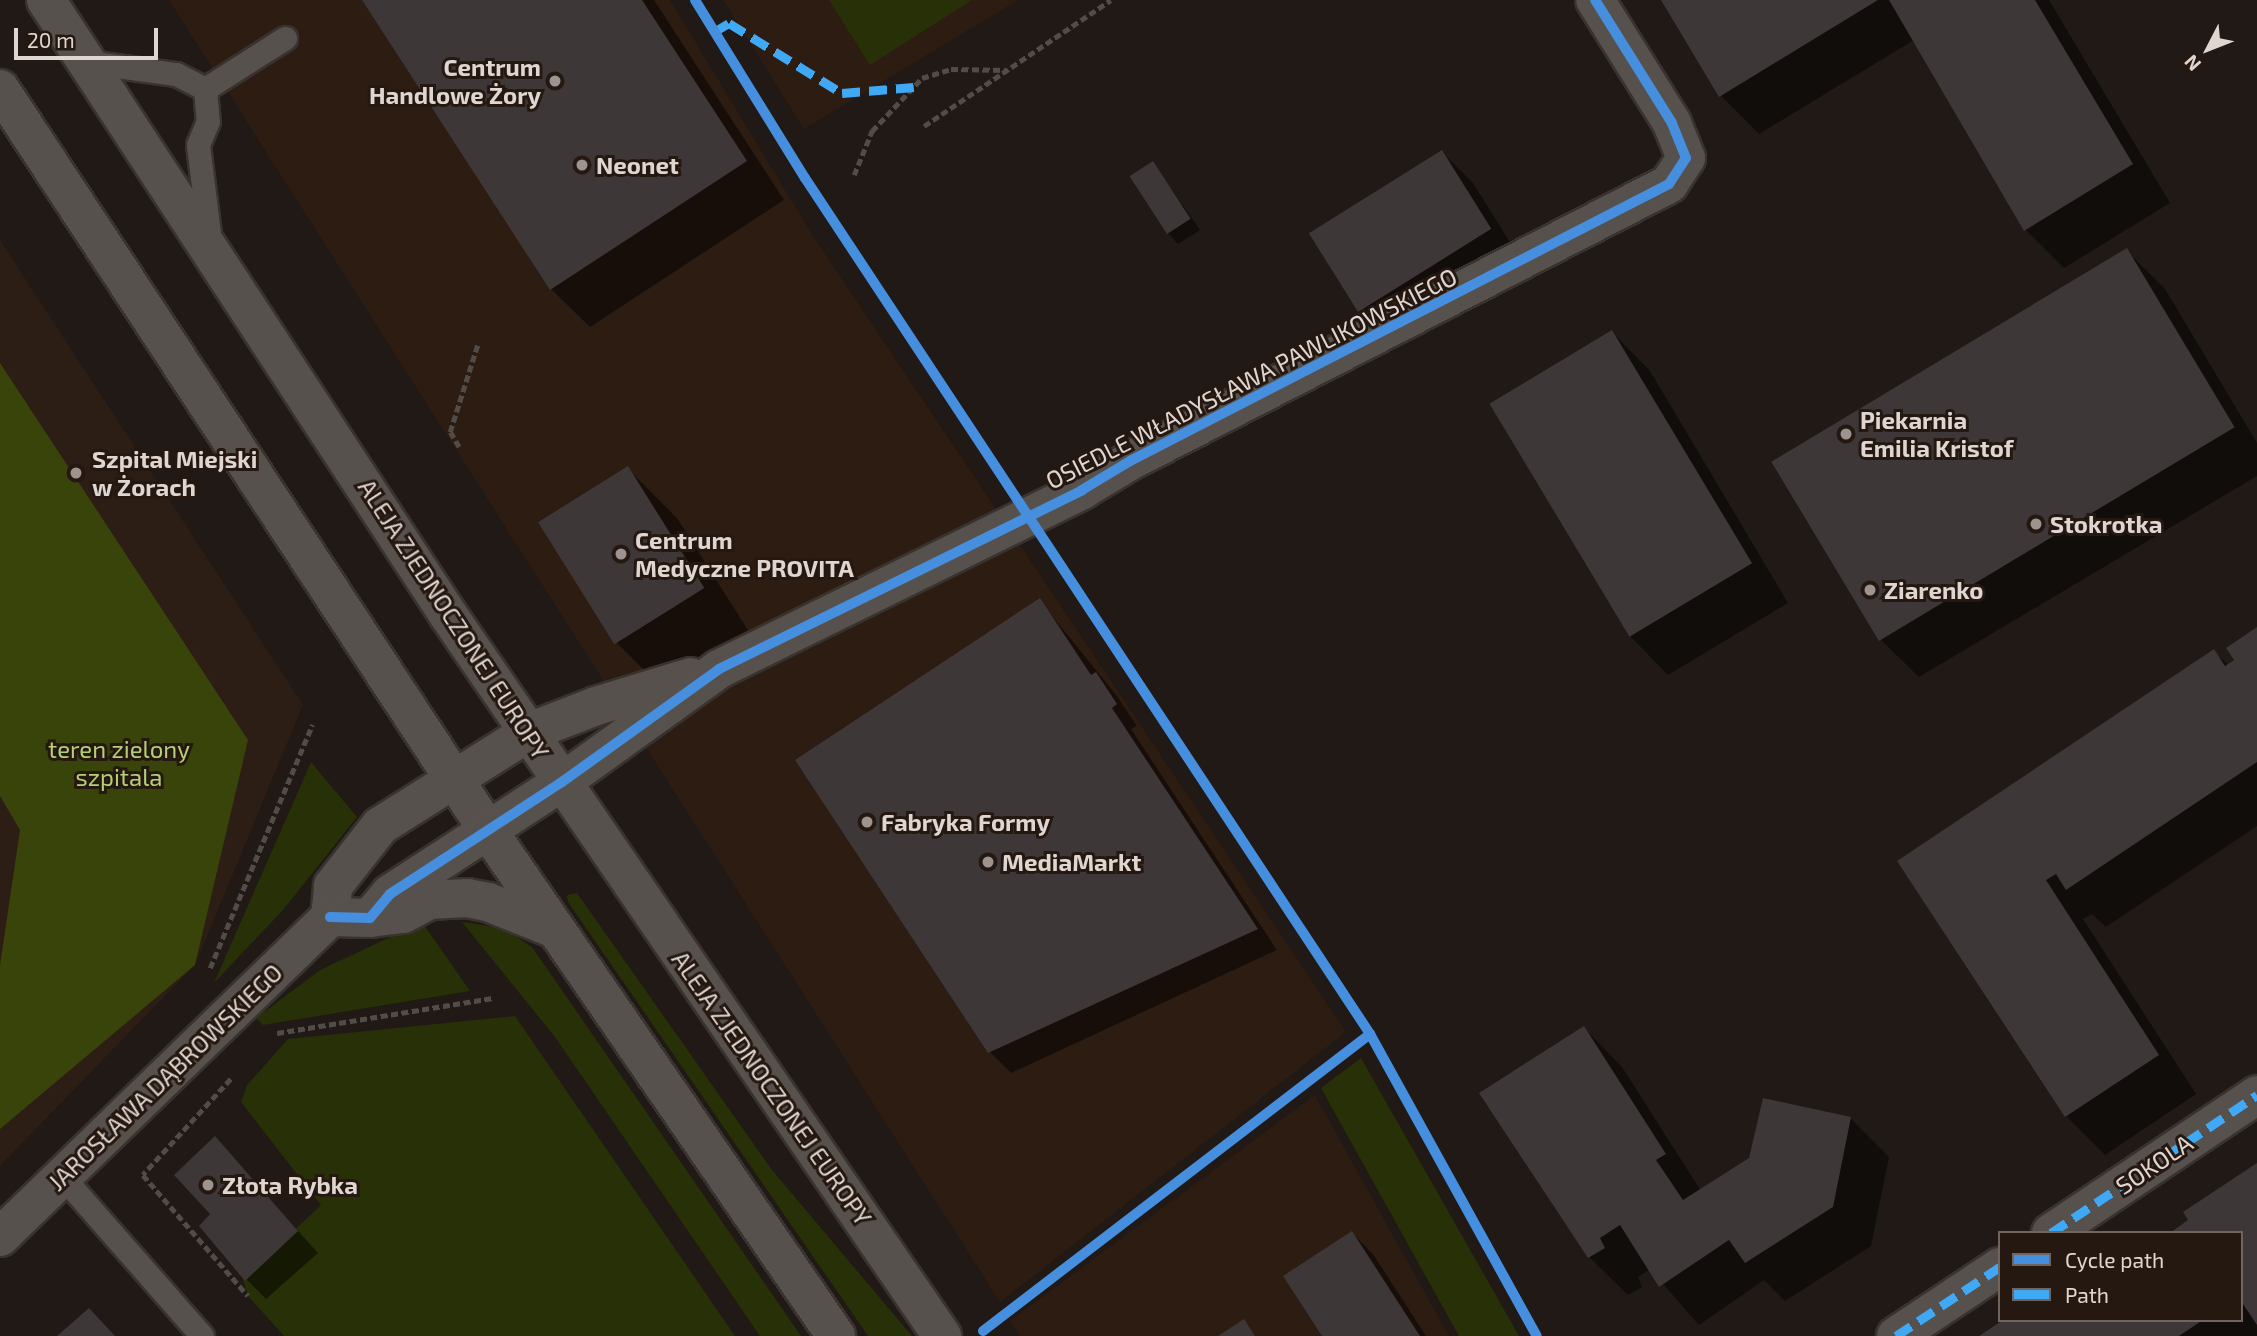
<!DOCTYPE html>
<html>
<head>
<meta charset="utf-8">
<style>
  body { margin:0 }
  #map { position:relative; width:2257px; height:1336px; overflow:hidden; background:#201915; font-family:"Exo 2",sans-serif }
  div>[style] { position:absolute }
  .built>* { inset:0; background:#2d1c12 }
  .industrial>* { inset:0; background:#2c1d15 }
  .green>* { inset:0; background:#283007 }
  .forest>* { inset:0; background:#384409 }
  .shadow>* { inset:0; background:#0007 }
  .building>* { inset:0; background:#3d3738; transform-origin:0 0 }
  .path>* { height:4.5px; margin-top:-2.25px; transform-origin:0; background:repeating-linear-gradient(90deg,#524c49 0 7px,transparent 0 10.5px) }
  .roads { filter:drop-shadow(2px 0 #39332f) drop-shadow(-2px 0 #39332f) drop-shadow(0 2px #39332f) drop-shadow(0 -2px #39332f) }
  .lane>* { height:23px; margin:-11.5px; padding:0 11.5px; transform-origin:11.5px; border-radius:11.5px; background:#57514e }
  .street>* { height:38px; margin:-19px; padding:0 19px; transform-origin:19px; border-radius:19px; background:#57514e }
  .secondary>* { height:38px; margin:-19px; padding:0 19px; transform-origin:19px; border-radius:19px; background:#57514e }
  .quiet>* { height:9px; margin-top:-4.5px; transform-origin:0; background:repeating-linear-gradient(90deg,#3fa9f5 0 18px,transparent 0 27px) }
  .cycleway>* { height:10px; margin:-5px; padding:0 5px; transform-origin:5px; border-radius:5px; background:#468fdf }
  .dots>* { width:19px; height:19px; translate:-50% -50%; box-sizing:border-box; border:4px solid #251810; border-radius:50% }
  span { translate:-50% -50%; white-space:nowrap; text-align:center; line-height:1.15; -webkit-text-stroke:6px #251810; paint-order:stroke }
  .poi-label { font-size:24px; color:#e0d6d1; font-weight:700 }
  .right { translate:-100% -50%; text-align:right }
  .left { translate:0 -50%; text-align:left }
  .street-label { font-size:24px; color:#e0d6d1 }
  .park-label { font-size:24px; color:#b5cf75 }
  .legend { position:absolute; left:1998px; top:1231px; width:245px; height:91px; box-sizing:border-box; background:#251810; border:2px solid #70645d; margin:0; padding:9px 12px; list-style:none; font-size:21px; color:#e0d6d1 }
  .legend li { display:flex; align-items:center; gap:14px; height:35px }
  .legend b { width:35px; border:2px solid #70645d }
  .north { position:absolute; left:2173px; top:14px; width:70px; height:70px; -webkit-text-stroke:5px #251810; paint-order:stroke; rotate:228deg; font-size:19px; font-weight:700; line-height:28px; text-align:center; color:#e0d6d1 }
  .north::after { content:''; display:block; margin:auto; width:24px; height:32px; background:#e0d6d1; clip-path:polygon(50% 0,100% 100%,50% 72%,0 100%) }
  .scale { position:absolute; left:14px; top:28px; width:144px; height:32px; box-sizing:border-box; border:4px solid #e0d6d1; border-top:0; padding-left:9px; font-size:21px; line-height:24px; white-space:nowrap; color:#e0d6d1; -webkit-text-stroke:5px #251810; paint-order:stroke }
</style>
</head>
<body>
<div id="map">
  <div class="built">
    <div style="clip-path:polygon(169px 0,670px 0,811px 233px,1346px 1032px,1000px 1302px)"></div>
    <div style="clip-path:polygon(723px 0,1018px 0,804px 129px)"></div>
    <div style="clip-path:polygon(1315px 1095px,1449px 1336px,1020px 1336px,1010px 1321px)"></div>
  </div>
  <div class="industrial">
    <div style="clip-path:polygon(0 240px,303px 705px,195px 965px,0 1166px)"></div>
  </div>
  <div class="green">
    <div style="clip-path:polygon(829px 0,972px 0,870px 65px)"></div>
    <div style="clip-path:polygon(311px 762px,357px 817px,283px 910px,214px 983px)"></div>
    <div style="clip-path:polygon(577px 893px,772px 1170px,912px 1336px,868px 1336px,568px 902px,567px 895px)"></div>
    <div style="clip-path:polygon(422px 922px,470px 991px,263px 1025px,256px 1018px,320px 970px)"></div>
    <div style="clip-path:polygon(462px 922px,503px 928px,532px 947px,801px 1336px,760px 1336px,555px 1037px)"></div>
    <div style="clip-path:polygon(515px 1016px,735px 1336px,284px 1336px,248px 1296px,243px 1279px,321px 1205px,241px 1102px,247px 1085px,288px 1039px)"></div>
    <div style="clip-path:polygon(1361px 1058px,1519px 1336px,1459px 1336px,1321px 1088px)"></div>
  </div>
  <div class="forest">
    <div style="clip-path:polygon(0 363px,248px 740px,195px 965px,0 1129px,0 965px,20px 830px,0 796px)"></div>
  </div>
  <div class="shadow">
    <div style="clip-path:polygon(364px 0,654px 0,784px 200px,590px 327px,551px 289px)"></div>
    <div style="clip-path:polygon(1663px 0,2049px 0,2170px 203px,2064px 268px,2026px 230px,1914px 40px,1759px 134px,1720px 95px)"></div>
    <div style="clip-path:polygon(1442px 152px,1473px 183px,1521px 260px,1391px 341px,1361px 311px)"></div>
    <div style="clip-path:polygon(1153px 163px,1200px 230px,1178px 244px,1168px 233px)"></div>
    <div style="clip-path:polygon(2127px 251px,2165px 289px,2257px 443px,2257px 476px,1919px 677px,1880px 639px)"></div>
    <div style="clip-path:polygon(1612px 332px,1650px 371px,1788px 603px,1668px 675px,1630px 636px,1492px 404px)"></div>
    <div style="clip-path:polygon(627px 468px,677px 518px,753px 638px,666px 692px,615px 641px,540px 522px)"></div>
    <div style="clip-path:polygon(1040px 601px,1117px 696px,1137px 726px,1131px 729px,1277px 950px,1011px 1073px,990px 1052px)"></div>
    <div style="clip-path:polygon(2257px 628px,2257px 826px,2106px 927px,2092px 914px,2083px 919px,2196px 1094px,2105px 1155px,2066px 1116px,1899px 861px,2213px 651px,2229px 666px)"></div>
    <div style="clip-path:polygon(1584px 1028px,1622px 1067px,1701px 1191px,1850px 1118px,1889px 1157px,1871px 1246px,1785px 1301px,1764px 1280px,1699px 1325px,1650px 1269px,1638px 1277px,1642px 1287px,1628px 1295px,1589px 1257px)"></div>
    <div style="clip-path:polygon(215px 1139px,318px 1253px,266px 1299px,245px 1278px,212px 1214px)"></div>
    <div style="clip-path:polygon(2257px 1166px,2257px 1336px,1983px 1336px,2006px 1320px,2241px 1320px,2241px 1233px)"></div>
    <div style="clip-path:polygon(1352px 1233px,1373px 1254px,1426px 1336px,1325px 1336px)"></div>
  </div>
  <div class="building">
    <div style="clip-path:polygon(362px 0,642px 0,747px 161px,550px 290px)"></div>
    <div style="clip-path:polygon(1661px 0,1878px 0,1719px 97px)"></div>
    <div style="clip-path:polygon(1889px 0,2035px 0,2133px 164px,2024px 231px)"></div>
    <div style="left:1442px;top:150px;width:93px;height:157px;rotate:58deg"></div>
    <div style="left:1153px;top:161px;width:69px;height:28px;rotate:57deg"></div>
    <div style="left:2127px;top:248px;width:209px;height:415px;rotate:59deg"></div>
    <div style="left:1612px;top:330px;width:272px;height:143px;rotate:59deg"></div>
    <div style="left:628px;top:466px;width:144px;height:106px;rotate:58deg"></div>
    <div style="clip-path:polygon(1040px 598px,1091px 675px,1096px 672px,1117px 704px,1112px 708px,1258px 929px,988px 1053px,795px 760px)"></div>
    <div style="clip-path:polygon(2257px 627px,2257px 762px,2066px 890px,2056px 874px,2046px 880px,2159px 1055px,2065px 1117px,1897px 861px,2214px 649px,2225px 666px,2234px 660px,2226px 648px)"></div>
    <div style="clip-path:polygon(1584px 1026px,1666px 1154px,1656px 1160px,1683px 1200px,1749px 1158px,1763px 1098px,1851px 1117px,1833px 1207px,1745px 1263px,1729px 1240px,1659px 1287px,1620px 1225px,1600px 1238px,1605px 1248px,1588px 1258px,1479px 1093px)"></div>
    <div style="clip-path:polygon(215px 1136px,298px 1231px,245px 1281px,199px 1226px,210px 1214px,174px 1175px)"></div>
    <div style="clip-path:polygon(2257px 1163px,2257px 1325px,2241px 1301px,2241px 1233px,2170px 1233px,2188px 1220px,2183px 1212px)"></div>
    <div style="clip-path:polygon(1352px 1231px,1420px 1336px,1322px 1336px,1283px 1276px)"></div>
    <div style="clip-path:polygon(89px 1308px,115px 1336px,57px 1336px)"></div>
    <div style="clip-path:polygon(1244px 1319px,1255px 1336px,1218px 1336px)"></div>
    <div style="clip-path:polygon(2003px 1320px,2203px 1320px,2179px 1336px,1979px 1336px)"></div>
  </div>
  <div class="path">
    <div style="left:924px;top:126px;width:225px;rotate:-34deg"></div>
    <div style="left:854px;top:175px;width:48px;rotate:-67.8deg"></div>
    <div style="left:872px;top:131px;width:73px;rotate:-46.7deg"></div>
    <div style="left:922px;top:78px;width:30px;rotate:-17deg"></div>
    <div style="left:951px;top:69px;width:55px;rotate:1deg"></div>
    <div style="left:459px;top:447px;width:17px;rotate:-121deg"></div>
    <div style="left:450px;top:432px;width:93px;rotate:-72.5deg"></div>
    <div style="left:210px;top:968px;width:264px;rotate:-67.2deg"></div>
    <div style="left:277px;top:1033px;width:220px;rotate:-9.2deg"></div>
    <div style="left:231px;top:1079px;width:130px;rotate:132.5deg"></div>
    <div style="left:143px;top:1175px;width:160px;rotate:49deg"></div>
  </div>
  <div class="roads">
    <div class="lane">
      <div style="left:87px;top:62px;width:90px;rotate:7.7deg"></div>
      <div style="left:176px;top:74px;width:33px;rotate:27deg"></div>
      <div style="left:205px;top:89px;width:32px;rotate:85deg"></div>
      <div style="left:208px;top:121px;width:26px;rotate:113deg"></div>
      <div style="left:198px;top:145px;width:97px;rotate:82.9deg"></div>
      <div style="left:205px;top:89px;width:95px;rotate:-32.5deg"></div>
      <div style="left:61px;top:1175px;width:214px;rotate:48.8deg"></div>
    </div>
    <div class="street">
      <div style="left:330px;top:917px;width:40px;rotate:1.4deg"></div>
      <div style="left:370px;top:918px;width:31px;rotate:-50deg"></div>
      <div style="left:390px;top:894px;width:205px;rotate:-33.1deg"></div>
      <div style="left:562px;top:782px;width:193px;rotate:-35.7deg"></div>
      <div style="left:719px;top:669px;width:405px;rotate:-26.2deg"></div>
      <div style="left:1082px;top:490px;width:56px;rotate:-31.1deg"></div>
      <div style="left:1130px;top:461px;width:606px;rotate:-27.2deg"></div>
      <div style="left:1669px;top:184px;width:31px;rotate:-57deg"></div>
      <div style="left:1686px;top:158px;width:38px;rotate:-112deg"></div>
      <div style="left:1672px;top:123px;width:145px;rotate:-122deg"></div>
      <div style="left:2051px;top:1233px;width:248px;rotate:-33.8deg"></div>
      <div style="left:0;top:1237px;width:460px;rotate:-44.1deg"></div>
      <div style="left:330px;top:917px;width:31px;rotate:-84deg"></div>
      <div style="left:333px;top:886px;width:76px;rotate:-51.9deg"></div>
      <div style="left:380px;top:826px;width:176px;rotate:-32.2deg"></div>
      <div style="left:529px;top:732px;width:72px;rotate:-21.2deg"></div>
      <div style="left:596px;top:706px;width:99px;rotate:-17deg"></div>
      <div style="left:1896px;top:1336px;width:125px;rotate:-33.6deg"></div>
    </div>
    <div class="secondary">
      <div style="left:46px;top:0;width:736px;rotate:56.81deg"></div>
      <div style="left:449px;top:616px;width:873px;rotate:55.6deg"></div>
      <div style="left:0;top:89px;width:889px;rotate:56.65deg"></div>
      <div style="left:489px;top:832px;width:612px;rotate:55.45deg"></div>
      <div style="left:370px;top:918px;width:33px;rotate:-7deg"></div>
      <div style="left:403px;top:914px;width:30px;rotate:-28deg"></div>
      <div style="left:429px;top:900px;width:38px;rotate:-3deg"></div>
      <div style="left:467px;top:898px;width:21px;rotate:11deg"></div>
      <div style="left:488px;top:902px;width:72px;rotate:21.9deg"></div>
    </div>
  </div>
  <div class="quiet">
    <div style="left:714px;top:32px;width:17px;rotate:-31deg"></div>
    <div style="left:729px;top:23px;width:133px;rotate:31.8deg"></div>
    <div style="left:842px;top:93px;width:72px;rotate:-4.8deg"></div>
    <div style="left:2051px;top:1233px;width:248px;rotate:-33.8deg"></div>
    <div style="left:1896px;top:1336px;width:125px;rotate:-33.6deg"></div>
  </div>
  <div class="cycleway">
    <div style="left:695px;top:0;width:209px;rotate:58.3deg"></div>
    <div style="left:805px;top:178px;width:1026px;rotate:56.57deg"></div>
    <div style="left:1370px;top:1034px;width:345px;rotate:61.1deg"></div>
    <div style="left:330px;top:917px;width:40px;rotate:1.4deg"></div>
    <div style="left:370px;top:918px;width:31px;rotate:-50deg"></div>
    <div style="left:390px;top:894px;width:205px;rotate:-33.1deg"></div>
    <div style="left:562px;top:782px;width:193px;rotate:-35.7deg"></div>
    <div style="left:719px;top:669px;width:405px;rotate:-26.2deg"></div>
    <div style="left:1082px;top:490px;width:56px;rotate:-31.1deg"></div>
    <div style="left:1130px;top:461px;width:606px;rotate:-27.2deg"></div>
    <div style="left:1669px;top:184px;width:31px;rotate:-57deg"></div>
    <div style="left:1686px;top:158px;width:38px;rotate:-112deg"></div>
    <div style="left:1672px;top:123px;width:145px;rotate:-122deg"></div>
    <div style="left:983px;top:1331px;width:488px;rotate:-37.5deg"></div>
  </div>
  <div class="dots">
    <div style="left:555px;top:81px;background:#9d948f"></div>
    <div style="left:582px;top:165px;background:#9d948f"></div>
    <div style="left:1846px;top:434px;background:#9d948f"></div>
    <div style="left:76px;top:473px;background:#9d948f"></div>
    <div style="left:2036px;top:524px;background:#9d948f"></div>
    <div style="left:621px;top:554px;background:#9d948f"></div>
    <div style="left:1870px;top:590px;background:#9d948f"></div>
    <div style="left:867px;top:822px;background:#9d948f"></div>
    <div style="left:988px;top:862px;background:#9d948f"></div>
    <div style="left:208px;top:1185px;background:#9d948f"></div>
  </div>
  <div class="poi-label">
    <span class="right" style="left:541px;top:81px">Centrum<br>Handlowe Żory</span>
    <span class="left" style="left:596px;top:165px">Neonet</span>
    <span class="left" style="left:1860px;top:434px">Piekarnia<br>Emilia Kristof</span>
    <span class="left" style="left:92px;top:473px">Szpital Miejski<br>w Żorach</span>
    <span class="left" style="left:2050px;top:524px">Stokrotka</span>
    <span class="left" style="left:635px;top:554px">Centrum<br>Medyczne PROVITA</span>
    <span class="left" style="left:1884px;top:590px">Ziarenko</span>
    <span class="left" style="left:881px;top:822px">Fabryka Formy</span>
    <span class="left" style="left:1002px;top:862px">MediaMarkt</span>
    <span class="left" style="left:222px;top:1185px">Złota Rybka</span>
  </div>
  <div class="street-label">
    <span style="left:1251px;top:378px;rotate:-27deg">OSIEDLE WŁADYSŁAWA PAWLIKOWSKIEGO</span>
    <span style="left:454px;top:619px;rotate:57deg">ALEJA ZJEDNOCZONEJ EUROPY</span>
    <span style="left:165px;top:1077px;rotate:-44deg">JAROSŁAWA DĄBROWSKIEGO</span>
    <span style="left:772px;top:1088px;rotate:55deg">ALEJA ZJEDNOCZONEJ EUROPY</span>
    <span style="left:2154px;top:1164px;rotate:-34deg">SOKOLA</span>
  </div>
  <div class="park-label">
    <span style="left:119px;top:763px">teren zielony<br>szpitala</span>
  </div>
  <ul class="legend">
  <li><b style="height:9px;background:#468fdf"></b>Cycle path</li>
  <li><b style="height:9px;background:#3fa9f5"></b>Path</li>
  </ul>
  <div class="north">N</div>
  <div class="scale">20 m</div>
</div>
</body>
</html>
